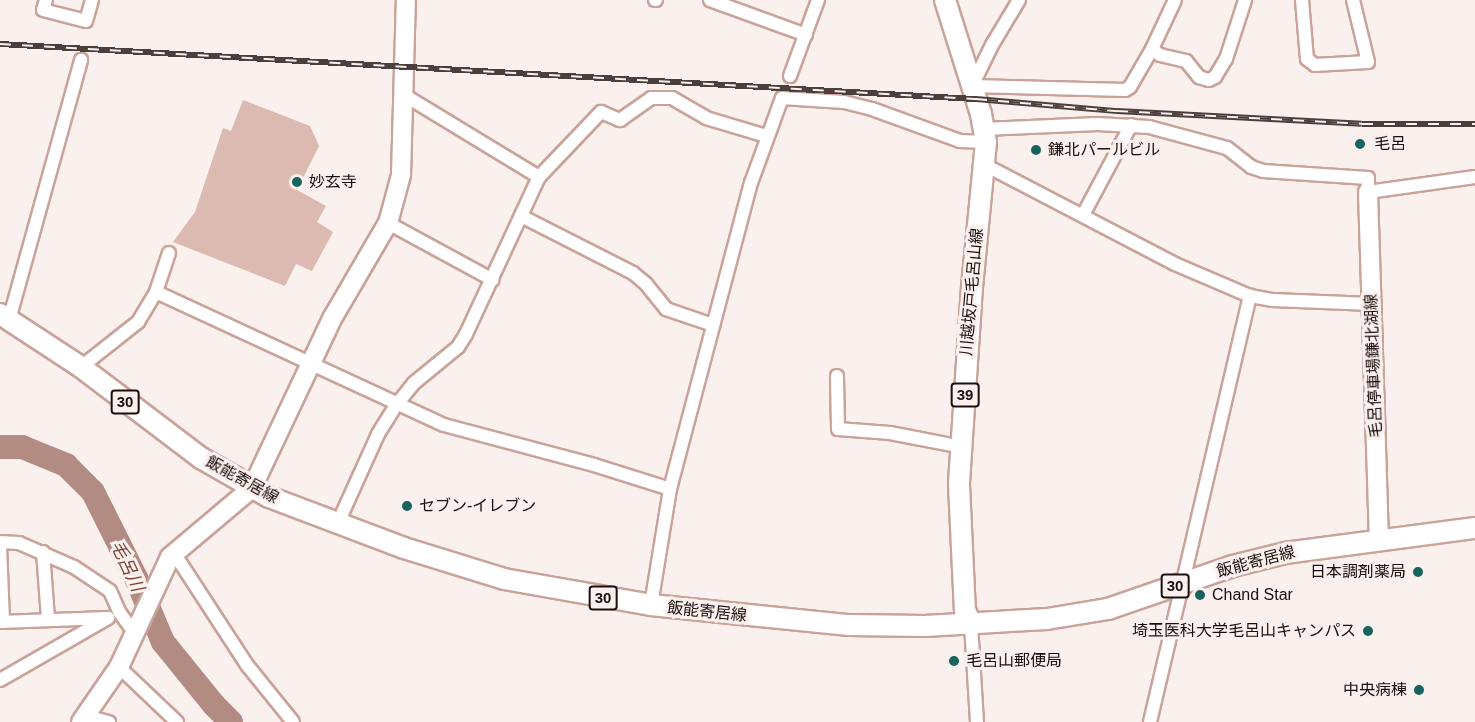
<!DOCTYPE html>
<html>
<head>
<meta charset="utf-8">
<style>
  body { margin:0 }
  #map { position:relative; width:1475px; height:722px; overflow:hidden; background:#faf1ef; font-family:Helvetica,"Noto Sans JP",sans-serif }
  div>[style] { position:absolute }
  .green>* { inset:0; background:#dcb9b1 }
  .river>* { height:24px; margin:-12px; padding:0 12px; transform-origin:12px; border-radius:12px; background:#b28c83 }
  .roads { filter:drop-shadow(2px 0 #c9a39a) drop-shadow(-2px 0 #c9a39a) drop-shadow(0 2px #c9a39a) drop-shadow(0 -2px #c9a39a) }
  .street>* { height:12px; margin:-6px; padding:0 6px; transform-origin:6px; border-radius:6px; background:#fff }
  .secondary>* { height:18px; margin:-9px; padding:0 9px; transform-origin:9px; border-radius:9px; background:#fff }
  .primary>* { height:20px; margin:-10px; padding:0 10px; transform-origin:10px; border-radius:10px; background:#fff }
  .rail>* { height:6px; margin-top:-3px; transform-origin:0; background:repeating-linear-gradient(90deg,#faf1ef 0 11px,#4b3f3c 0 22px); box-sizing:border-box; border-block:2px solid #4b3f3c }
  .dots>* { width:16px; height:16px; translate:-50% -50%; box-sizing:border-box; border:3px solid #faf1ef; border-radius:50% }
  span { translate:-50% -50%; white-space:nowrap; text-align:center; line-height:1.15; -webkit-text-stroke:6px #faf1ef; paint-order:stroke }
  .shield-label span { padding:2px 4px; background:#faf1ef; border:2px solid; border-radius:4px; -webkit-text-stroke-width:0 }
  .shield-label { font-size:15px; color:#1b0e0b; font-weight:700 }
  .poi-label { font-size:16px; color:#1b0e0b }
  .left { translate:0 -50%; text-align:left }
  .right { translate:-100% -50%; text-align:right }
  .street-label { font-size:16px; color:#1b0e0b }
  .water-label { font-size:18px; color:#7a4438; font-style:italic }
</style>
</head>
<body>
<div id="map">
  <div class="green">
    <div style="clip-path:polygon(243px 100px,310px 126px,319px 146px,297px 190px,326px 206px,317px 222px,333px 232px,312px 271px,296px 264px,285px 286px,173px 242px,195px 212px,223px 128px,231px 131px)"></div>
  </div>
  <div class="river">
    <div style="left:0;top:447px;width:22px"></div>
    <div style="left:22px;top:447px;width:48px;rotate:22.2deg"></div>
    <div style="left:66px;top:465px;width:38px;rotate:45deg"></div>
    <div style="left:93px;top:492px;width:96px;rotate:63.4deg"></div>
    <div style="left:136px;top:578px;width:69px;rotate:67.1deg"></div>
    <div style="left:163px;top:642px;width:81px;rotate:51deg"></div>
    <div style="left:214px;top:705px;width:24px;rotate:45deg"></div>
  </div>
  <div class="roads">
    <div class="street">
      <div style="left:46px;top:0;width:10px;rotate:107deg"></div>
      <div style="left:43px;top:10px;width:44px;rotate:14.3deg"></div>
      <div style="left:86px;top:21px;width:22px;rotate:-74deg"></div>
      <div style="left:655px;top:0;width:1px"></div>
      <div style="left:710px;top:0;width:102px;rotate:20deg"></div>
      <div style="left:1019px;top:0;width:52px;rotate:121deg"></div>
      <div style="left:992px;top:45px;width:46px;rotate:116deg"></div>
      <div style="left:972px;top:86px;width:153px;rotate:1.5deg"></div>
      <div style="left:1125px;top:90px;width:6px;rotate:-31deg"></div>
      <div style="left:1130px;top:87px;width:44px;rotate:-59.9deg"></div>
      <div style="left:1152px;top:49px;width:54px;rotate:-64.9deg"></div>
      <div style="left:1302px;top:0;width:59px;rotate:85.2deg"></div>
      <div style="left:1307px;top:59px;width:10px;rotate:37deg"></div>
      <div style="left:1315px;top:65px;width:53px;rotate:-3.2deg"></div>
      <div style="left:1368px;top:62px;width:64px;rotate:-103.6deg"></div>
      <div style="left:1152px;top:49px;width:10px;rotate:37deg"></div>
      <div style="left:1160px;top:55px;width:27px;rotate:13deg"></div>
      <div style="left:1186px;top:61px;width:21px;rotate:51deg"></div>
      <div style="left:1199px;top:77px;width:10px;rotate:17deg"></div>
      <div style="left:1209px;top:80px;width:7px;rotate:-27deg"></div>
      <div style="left:1215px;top:77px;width:21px;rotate:-59deg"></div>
      <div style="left:1226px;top:59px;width:62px;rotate:-72.1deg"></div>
      <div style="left:790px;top:76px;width:81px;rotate:-69.8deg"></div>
      <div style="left:404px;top:95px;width:158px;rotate:31.3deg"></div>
      <div style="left:984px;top:129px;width:114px;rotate:-2.5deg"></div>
      <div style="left:1098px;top:124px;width:51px;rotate:3.4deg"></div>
      <div style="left:1149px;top:127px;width:81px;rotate:15.1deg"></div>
      <div style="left:1227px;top:148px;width:31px;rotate:38deg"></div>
      <div style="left:1251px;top:167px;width:13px;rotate:18deg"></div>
      <div style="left:1263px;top:171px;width:105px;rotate:3.8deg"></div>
      <div style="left:1368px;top:178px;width:14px;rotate:90deg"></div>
      <div style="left:1368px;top:192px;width:108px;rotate:-8deg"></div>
      <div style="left:985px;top:165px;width:214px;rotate:27.5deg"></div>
      <div style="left:1175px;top:264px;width:82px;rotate:23.1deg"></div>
      <div style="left:1250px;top:296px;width:22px;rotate:10deg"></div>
      <div style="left:1272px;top:300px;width:100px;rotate:2.3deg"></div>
      <div style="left:1083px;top:215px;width:102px;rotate:-61.9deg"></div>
      <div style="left:521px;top:216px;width:126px;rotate:27deg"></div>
      <div style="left:633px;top:273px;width:17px;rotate:40deg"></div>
      <div style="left:646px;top:284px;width:32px;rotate:51deg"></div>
      <div style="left:666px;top:309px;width:50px;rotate:18.8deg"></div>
      <div style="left:388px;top:223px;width:119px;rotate:28.5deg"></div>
      <div style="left:156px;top:292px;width:317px;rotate:24.8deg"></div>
      <div style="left:444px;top:425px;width:155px;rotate:14.9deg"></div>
      <div style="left:594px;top:465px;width:80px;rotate:17.5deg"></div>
      <div style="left:9px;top:320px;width:270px;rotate:-74.5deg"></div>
      <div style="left:81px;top:367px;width:73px;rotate:-38.3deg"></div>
      <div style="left:138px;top:322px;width:35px;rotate:-59deg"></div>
      <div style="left:156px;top:292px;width:41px;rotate:-71.6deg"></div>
      <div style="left:837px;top:376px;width:53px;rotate:88.9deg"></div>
      <div style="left:838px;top:429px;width:52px;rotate:4.4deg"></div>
      <div style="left:890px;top:433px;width:73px;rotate:11deg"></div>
      <div style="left:337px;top:525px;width:100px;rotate:-65.7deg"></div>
      <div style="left:378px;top:434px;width:36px;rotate:-58deg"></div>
      <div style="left:397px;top:404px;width:27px;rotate:-51deg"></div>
      <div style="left:414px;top:383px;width:57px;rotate:-39.3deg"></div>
      <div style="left:458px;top:347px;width:15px;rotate:-58deg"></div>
      <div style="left:466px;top:334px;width:173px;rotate:-65.1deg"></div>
      <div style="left:539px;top:177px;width:90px;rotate:-46.4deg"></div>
      <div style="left:601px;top:112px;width:21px;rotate:23deg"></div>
      <div style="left:620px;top:120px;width:38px;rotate:-35deg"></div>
      <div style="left:651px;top:98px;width:21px"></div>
      <div style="left:672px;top:98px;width:39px;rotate:30deg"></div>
      <div style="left:706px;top:118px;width:63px;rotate:16.7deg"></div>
      <div style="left:0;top:542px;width:19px;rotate:3deg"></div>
      <div style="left:19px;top:543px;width:60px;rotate:23.6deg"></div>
      <div style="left:74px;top:567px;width:43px;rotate:33.7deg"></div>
      <div style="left:110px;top:591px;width:24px;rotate:66deg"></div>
      <div style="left:120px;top:613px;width:22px;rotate:54deg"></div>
      <div style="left:0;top:546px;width:76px;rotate:87.7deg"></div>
      <div style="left:43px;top:552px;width:67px;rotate:85.7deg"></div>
      <div style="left:174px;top:553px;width:134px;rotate:56.9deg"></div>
      <div style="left:247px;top:665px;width:73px;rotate:51.1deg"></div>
      <div style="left:651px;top:605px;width:118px;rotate:-80.7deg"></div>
      <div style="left:670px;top:489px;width:317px;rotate:-75.2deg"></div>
      <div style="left:751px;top:183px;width:90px;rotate:-70deg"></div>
      <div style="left:782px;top:98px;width:62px;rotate:3.7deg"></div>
      <div style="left:844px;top:102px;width:29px;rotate:14deg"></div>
      <div style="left:872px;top:109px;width:94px;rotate:20deg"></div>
      <div style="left:960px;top:141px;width:26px;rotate:2deg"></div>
      <div style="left:0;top:622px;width:107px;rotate:-2.1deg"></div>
      <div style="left:971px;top:624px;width:98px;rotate:86.5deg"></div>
      <div style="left:119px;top:667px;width:80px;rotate:43.5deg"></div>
      <div style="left:0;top:680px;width:125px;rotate:-29.9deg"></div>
      <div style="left:86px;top:716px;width:24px;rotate:15deg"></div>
      <div style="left:1150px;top:722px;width:438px;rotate:-76.8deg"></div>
    </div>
    <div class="secondary">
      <div style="left:1368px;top:192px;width:348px;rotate:88.2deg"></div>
      <div style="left:81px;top:722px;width:67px;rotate:-55.4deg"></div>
      <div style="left:119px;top:667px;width:121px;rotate:-65.1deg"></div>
      <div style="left:170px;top:557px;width:107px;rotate:-40.1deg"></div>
      <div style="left:252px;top:488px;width:189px;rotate:-64.7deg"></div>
      <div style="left:333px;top:317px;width:109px;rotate:-59.7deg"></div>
      <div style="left:388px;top:223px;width:50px;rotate:-74.8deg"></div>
      <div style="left:401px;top:175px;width:175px;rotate:-88.4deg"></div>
    </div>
    <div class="primary">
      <div style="left:945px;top:0;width:120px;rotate:72.5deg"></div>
      <div style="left:981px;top:114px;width:28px;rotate:80deg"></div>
      <div style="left:986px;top:142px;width:146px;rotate:95.5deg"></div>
      <div style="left:972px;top:287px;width:198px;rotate:93.8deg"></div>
      <div style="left:959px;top:485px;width:125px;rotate:87.3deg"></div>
      <div style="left:965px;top:610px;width:15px;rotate:67deg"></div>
      <div style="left:0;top:314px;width:97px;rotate:33.2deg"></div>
      <div style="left:81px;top:367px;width:151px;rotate:37.2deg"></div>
      <div style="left:201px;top:458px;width:78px;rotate:29.8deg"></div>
      <div style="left:269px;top:497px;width:144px;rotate:20.7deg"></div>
      <div style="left:404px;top:548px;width:105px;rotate:17.2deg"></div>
      <div style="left:504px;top:579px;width:149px;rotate:10deg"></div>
      <div style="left:651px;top:605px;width:199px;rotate:5.8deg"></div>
      <div style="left:849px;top:625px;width:76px;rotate:0.8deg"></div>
      <div style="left:925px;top:626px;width:122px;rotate:-3.3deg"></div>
      <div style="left:1047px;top:619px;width:62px;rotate:-9.3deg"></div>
      <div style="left:1108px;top:609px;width:132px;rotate:-19deg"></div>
      <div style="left:1233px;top:566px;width:54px;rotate:-14deg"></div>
      <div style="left:1285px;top:553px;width:192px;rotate:-7.5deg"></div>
    </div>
  </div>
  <div class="rail">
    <div style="left:0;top:44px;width:978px;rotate:3.23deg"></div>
    <div style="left:976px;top:99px;width:142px;rotate:4.9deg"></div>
    <div style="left:1117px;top:111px;width:245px;rotate:3deg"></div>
    <div style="left:1362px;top:124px;width:113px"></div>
  </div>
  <div class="dots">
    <div style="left:1360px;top:144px;background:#17635d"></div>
    <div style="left:1036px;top:150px;background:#17635d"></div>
    <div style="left:297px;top:182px;background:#17635d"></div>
    <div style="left:407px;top:506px;background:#17635d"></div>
    <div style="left:1418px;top:572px;background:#17635d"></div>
    <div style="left:1200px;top:595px;background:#17635d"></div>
    <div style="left:1368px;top:631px;background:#17635d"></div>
    <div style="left:954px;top:661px;background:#17635d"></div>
    <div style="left:1419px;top:690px;background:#17635d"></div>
  </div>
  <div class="shield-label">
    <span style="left:965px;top:395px">39</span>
    <span style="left:125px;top:402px">30</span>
    <span style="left:1175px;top:586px">30</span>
    <span style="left:603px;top:598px">30</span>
  </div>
  <div class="poi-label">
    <span class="left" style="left:1374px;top:144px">毛呂</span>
    <span class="left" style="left:1048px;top:150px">鎌北パールビル</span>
    <span class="left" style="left:309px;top:182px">妙玄寺</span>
    <span class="left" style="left:419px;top:506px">セブン-イレブン</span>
    <span class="right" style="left:1406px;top:572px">日本調剤薬局</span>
    <span class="left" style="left:1212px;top:595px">Chand Star</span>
    <span class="right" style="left:1356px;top:631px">埼玉医科大学毛呂山キャンパス</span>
    <span class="left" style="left:966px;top:661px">毛呂山郵便局</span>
    <span class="right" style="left:1407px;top:690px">中央病棟</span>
  </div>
  <div class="street-label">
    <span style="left:972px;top:292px;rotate:-85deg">川越坂戸毛呂山線</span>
    <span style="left:1374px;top:366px;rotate:-92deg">毛呂停車場鎌北湖線</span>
    <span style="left:242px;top:480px;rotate:29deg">飯能寄居線</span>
    <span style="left:1256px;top:562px;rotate:-15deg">飯能寄居線</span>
    <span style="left:707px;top:612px;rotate:6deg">飯能寄居線</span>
  </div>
  <div class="water-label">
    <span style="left:127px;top:566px;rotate:65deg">毛呂川</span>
  </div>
</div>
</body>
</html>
